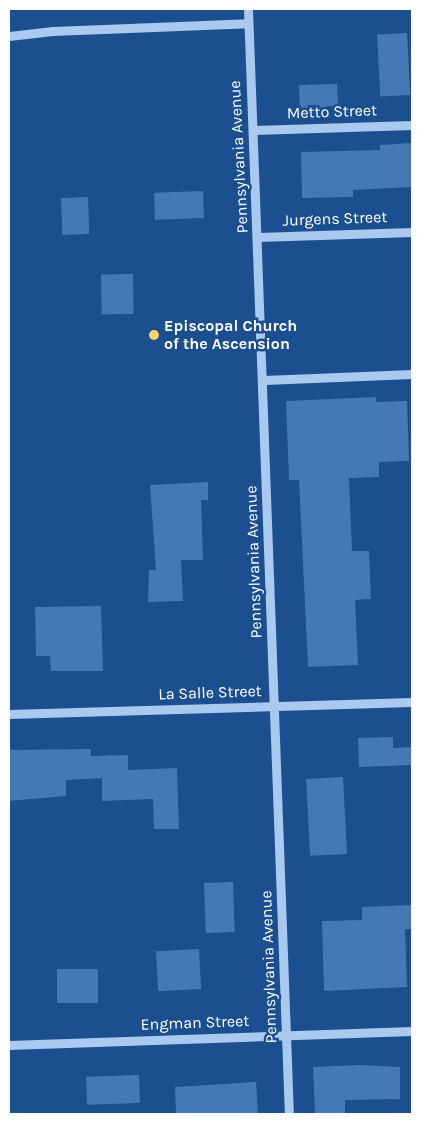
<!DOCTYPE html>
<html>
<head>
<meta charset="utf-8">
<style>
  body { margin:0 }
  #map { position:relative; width:421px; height:1123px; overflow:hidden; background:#1b4f8f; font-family:Karla,sans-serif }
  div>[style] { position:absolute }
  .building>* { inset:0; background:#4478b7; transform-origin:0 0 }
  .minor>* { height:9px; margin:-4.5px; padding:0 4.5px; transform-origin:4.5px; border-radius:4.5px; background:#a9c9ee }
  .dots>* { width:14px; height:14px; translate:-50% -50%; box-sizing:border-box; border:2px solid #1b4f8f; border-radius:50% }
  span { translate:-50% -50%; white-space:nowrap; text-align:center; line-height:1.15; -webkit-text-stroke:5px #1b4f8f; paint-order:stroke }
  .street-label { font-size:16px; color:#fff }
  .poi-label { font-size:16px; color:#fff; font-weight:700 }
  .left { translate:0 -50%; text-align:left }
  .frame { position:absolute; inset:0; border:10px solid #fff; pointer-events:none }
</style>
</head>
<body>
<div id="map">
  <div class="building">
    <div style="left:407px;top:33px;width:62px;height:30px;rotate:87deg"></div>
    <div style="clip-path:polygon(337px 84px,338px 106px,327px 106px,327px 114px,300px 115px,299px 85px)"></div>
    <div style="clip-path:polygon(412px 143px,412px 187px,353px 190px,353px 197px,302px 198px,301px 152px,380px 150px,380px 145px)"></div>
    <div style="left:203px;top:191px;width:27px;height:49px;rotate:88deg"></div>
    <div style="left:88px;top:197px;width:37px;height:27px;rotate:88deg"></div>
    <div style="left:133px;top:274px;width:40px;height:32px;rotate:89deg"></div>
    <div style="clip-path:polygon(376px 397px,376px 402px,407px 401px,409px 461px,379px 462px,379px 477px,349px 478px,352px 551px,369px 551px,371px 599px,355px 600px,358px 665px,308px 667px,299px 480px,289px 480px,286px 401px)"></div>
    <div style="clip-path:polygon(208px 482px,208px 500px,201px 500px,203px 560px,181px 560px,183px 601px,148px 602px,149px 570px,156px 570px,150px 485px)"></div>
    <div style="clip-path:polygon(101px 606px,103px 671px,51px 671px,50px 656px,36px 656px,35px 607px)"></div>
    <div style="clip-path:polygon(393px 737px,393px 748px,412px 747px,412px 765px,359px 767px,358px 738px)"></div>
    <div style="clip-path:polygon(91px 749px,91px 756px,128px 755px,128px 770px,177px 768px,179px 829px,154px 829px,153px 799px,102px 801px,102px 778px,66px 780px,66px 796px,9px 801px,9px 750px)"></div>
    <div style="left:343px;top:777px;width:77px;height:37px;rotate:87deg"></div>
    <div style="left:233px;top:882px;width:50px;height:29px;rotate:88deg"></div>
    <div style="clip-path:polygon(412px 905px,412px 929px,405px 929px,407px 987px,324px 991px,322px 921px,362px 920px,362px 907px)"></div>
    <div style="left:199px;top:949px;width:40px;height:43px;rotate:87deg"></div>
    <div style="left:57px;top:969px;width:41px;height:34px"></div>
    <div style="clip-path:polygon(361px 1065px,400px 1067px,400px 1099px,345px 1100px,345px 1114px,315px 1114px,313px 1067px)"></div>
    <div style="left:139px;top:1075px;width:28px;height:53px;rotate:88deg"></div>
    <div style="clip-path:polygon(256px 1082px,258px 1114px,176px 1114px,175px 1087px)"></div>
  </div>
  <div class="minor">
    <div style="left:248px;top:9px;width:1106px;rotate:87.88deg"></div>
    <div style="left:9px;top:36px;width:44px;rotate:-6.5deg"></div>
    <div style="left:53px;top:31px;width:195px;rotate:-2.3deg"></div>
    <div style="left:253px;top:130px;width:159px;rotate:-1.8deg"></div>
    <div style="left:258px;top:237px;width:154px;rotate:-1.9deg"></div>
    <div style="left:264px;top:380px;width:148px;rotate:-2.3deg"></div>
    <div style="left:9px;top:714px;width:403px;rotate:-1.7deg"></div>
    <div style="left:9px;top:1045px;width:403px;rotate:-2deg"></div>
  </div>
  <div class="dots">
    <div style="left:154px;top:335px;background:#ffd166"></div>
  </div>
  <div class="street-label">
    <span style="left:332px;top:112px;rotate:-2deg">Metto Street</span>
    <span style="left:239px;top:157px;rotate:-93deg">Pennsylvania Avenue</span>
    <span style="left:335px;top:219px;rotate:-2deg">Jurgens Street</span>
    <span style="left:254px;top:562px;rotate:-92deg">Pennsylvania Avenue</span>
    <span style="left:210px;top:693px;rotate:-2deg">La Salle Street</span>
    <span style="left:269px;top:967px;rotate:-92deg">Pennsylvania Avenue</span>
    <span style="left:195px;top:1023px;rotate:-2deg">Engman Street</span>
  </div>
  <div class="poi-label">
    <span class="left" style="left:164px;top:335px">Episcopal Church<br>of the Ascension</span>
  </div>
  <div class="frame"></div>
</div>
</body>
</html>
